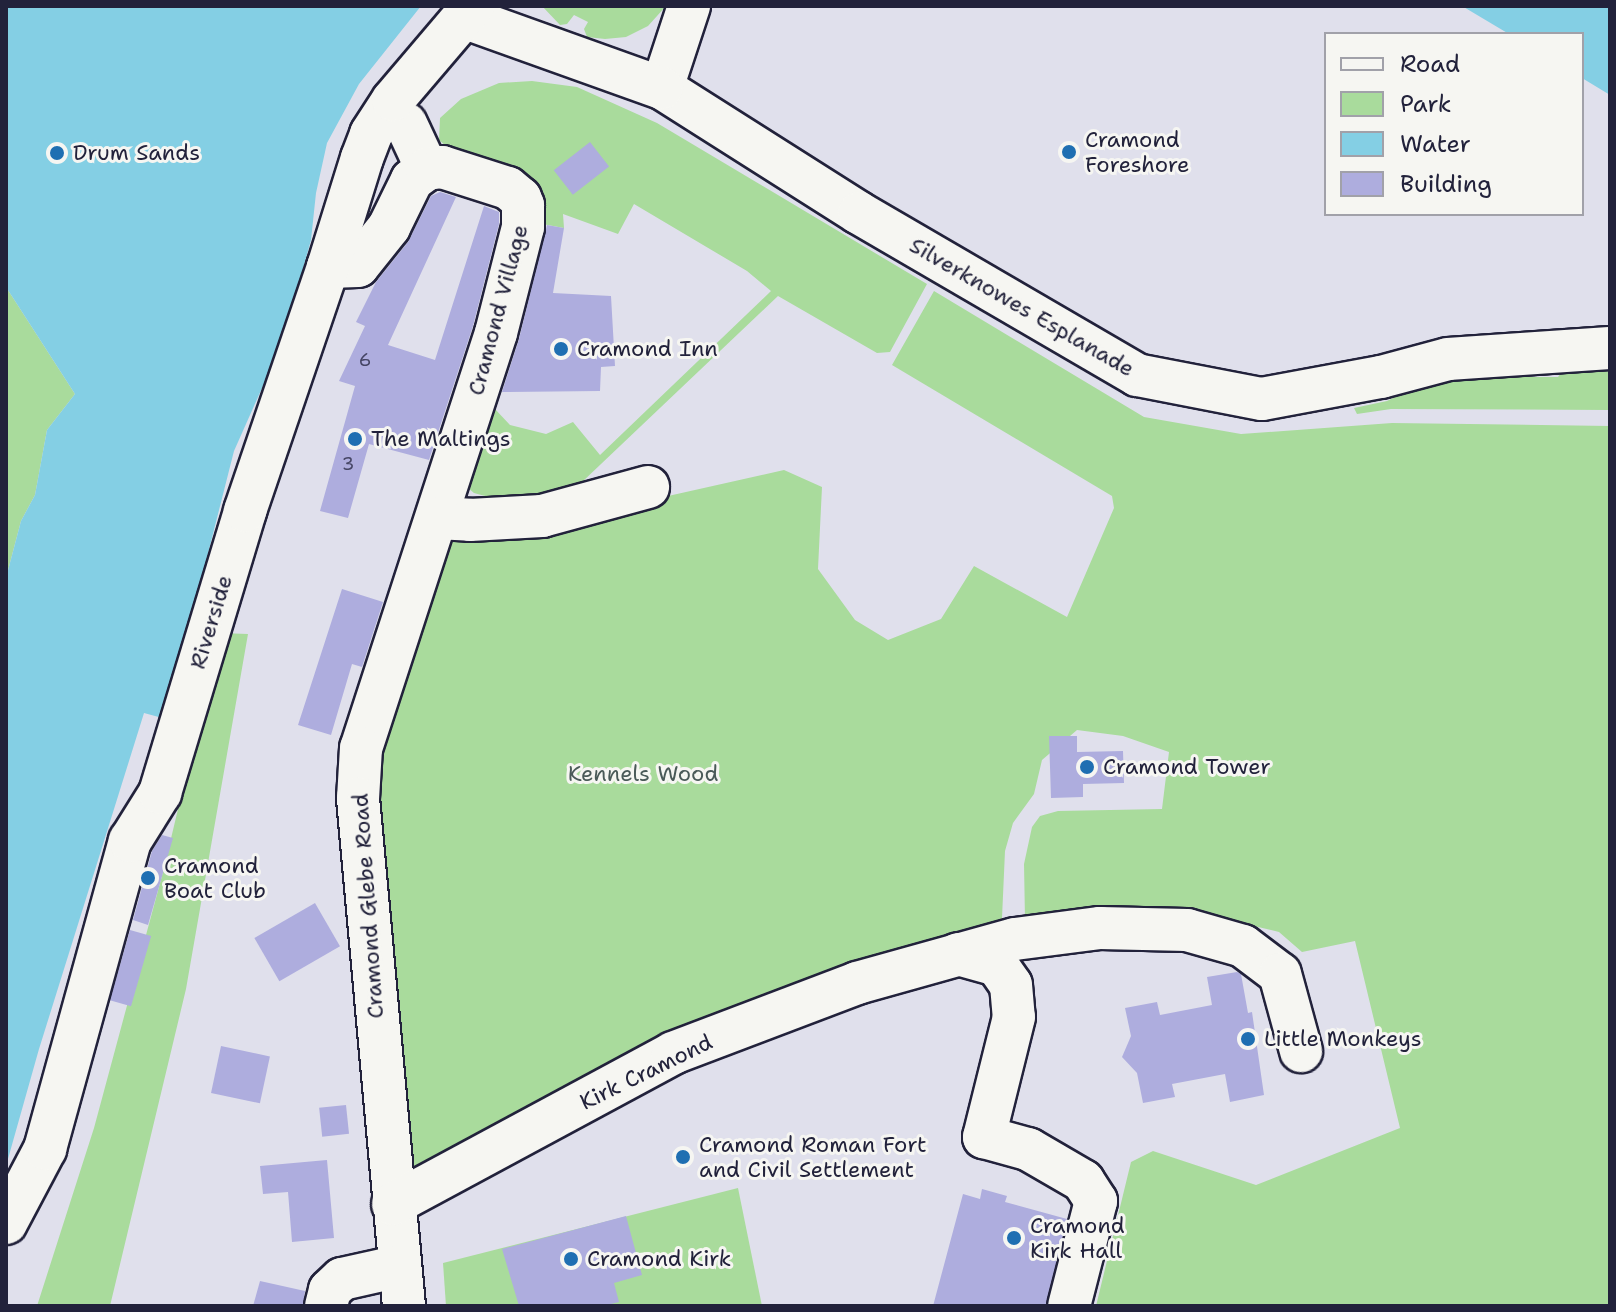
<!DOCTYPE html>
<html>
<head>
<meta charset="utf-8">
<style>
  body { margin:0 }
  #map { position:relative; width:1616px; height:1312px; overflow:hidden; background:#e0e0ec; font-family:"Shantell Sans",sans-serif }
  div>[style] { position:absolute }
  .green>* { inset:0; background:#a9db9c }
  .water>* { inset:0; background:#84cfe4 }
  .building>* { inset:0; background:#aeadde; transform-origin:0 0 }
  .roads { filter:drop-shadow(2px 0 #22223b) drop-shadow(-2px 0 #22223b) drop-shadow(0 2px #22223b) drop-shadow(0 -2px #22223b) }
  .minor>* { height:42px; margin:-21px; padding:0 21px; transform-origin:21px; border-radius:21px; background:#f6f6f2 }
  .dots>* { width:22px; height:22px; translate:-50% -50%; box-sizing:border-box; border:4px solid #f6f6f2; border-radius:50% }
  span { translate:-50% -50%; white-space:nowrap; text-align:center; line-height:1.15; -webkit-text-stroke:6px #f6f6f2; paint-order:stroke }
  .number-label { font-size:18px; color:#454564 }
  .number-label span { -webkit-text-stroke-width:0 }
  .poi-label { font-size:22px; color:#22223b }
  .left { translate:0 -50%; text-align:left }
  .street-label { font-size:22px; color:#22223b }
  .park-label { font-size:22px; color:#4a5a58 }
  .frame { position:absolute; inset:0; border:8px solid #22223b; pointer-events:none }
  .legend { position:absolute; left:1324px; top:32px; width:260px; height:184px; box-sizing:border-box; background:#f6f6f2; border:2px solid #a1a1a9; margin:0; padding:10px 14px; list-style:none; font-size:24px; color:#22223b }
  .legend li { display:flex; align-items:center; gap:16px; height:40px }
  .legend b { width:40px; border:2px solid #a1a1a9 }
</style>
</head>
<body>
<div id="map">
  <div class="green">
    <div style="clip-path:polygon(542px 6px,666px 6px,648px 26px,626px 37px,605px 39px,587px 37px,584px 29px,588px 22px,574px 15px,567px 24px,560px 25px)"></div>
    <div style="clip-path:polygon(532px 81px,577px 87px,657px 123px,927px 284px,890px 352px,877px 353px,778px 296px,581px 483px,556px 499px,518px 505px,474px 493px,462px 483px,494px 408px,510px 425px,546px 434px,573px 422px,600px 455px,771px 291px,747px 271px,634px 204px,618px 234px,563px 214px,564px 228px,537px 223px,439px 140px,440px 118px,461px 99px,499px 83px)"></div>
    <div style="clip-path:polygon(6px 287px,75px 394px,47px 430px,35px 495px,21px 521px,6px 578px)"></div>
    <div style="clip-path:polygon(934px 291px,1144px 417px,1241px 434px,1392px 423px,1610px 426px,1610px 1306px,1096px 1306px,1131px 1162px,1153px 1151px,1256px 1185px,1400px 1128px,1355px 941px,1302px 952px,1279px 932px,1199px 913px,1025px 920px,1024px 864px,1032px 827px,1040px 816px,1058px 811px,1162px 809px,1169px 752px,1123px 736px,1077px 730px,1042px 760px,1034px 794px,1013px 823px,1005px 851px,1002px 918px,995px 930px,415px 1181px,411px 1169px,373px 773px,446px 533px,521px 529px,784px 470px,822px 487px,818px 569px,855px 620px,888px 640px,941px 619px,974px 566px,1067px 617px,1114px 508px,1112px 496px,892px 365px)"></div>
    <div style="clip-path:polygon(1610px 365px,1610px 410px,1391px 409px,1357px 414px,1354px 408px,1387px 401px,1429px 380px,1521px 371px,1524px 377px,1558px 377px,1564px 369px)"></div>
    <div style="clip-path:polygon(220px 633px,248px 634px,186px 989px,110px 1306px,37px 1306px,94px 1128px,163px 872px)"></div>
    <div style="clip-path:polygon(738px 1188px,762px 1306px,446px 1306px,443px 1263px)"></div>
  </div>
  <div class="water">
    <div style="clip-path:polygon(6px 6px,421px 6px,359px 84px,327px 143px,316px 193px,311px 240px,283px 341px,234px 451px,166px 719px,144px 713px,39px 1049px,6px 1166px,6px 578px,21px 521px,35px 495px,47px 430px,75px 394px,6px 287px)"></div>
    <div style="clip-path:polygon(1462px 6px,1610px 6px,1610px 95px,1582px 78px,1582px 34px,1509px 34px)"></div>
  </div>
  <div class="building">
    <div style="left:590px;top:142px;width:31px;height:46px;rotate:52deg"></div>
    <div style="clip-path:polygon(440px 192px,456px 197px,388px 345px,435px 360px,484px 206px,499px 212px,499px 224px,473px 326px,429px 460px,369px 444px,348px 518px,320px 511px,355px 386px,339px 381px,365px 326px,356px 322px,376px 282px,408px 242px,431px 196px)"></div>
    <div style="clip-path:polygon(547px 225px,564px 228px,553px 293px,611px 296px,615px 366px,601px 367px,600px 391px,502px 392px,519px 339px)"></div>
    <div style="clip-path:polygon(342px 589px,383px 602px,362px 667px,352px 664px,331px 735px,298px 725px)"></div>
    <div style="clip-path:polygon(1049px 736px,1077px 736px,1077px 752px,1123px 751px,1124px 783px,1083px 784px,1083px 797px,1051px 798px)"></div>
    <div style="clip-path:polygon(162px 835px,173px 838px,148px 925px,133px 920px,152px 851px)"></div>
    <div style="left:315px;top:903px;width:50px;height:70px;rotate:60deg"></div>
    <div style="left:130px;top:930px;width:22px;height:73px;rotate:16deg"></div>
    <div style="clip-path:polygon(1237px 972px,1241px 974px,1248px 1013px,1252px 1012px,1264px 1095px,1230px 1102px,1225px 1074px,1172px 1084px,1175px 1097px,1143px 1103px,1137px 1073px,1122px 1057px,1131px 1036px,1125px 1008px,1157px 1002px,1160px 1015px,1212px 1005px,1207px 977px)"></div>
    <div style="left:221px;top:1046px;width:50px;height:48px;rotate:12deg"></div>
    <div style="left:346px;top:1105px;width:29px;height:27px;rotate:84deg"></div>
    <div style="clip-path:polygon(327px 1160px,334px 1238px,292px 1242px,288px 1192px,263px 1194px,260px 1166px)"></div>
    <div style="clip-path:polygon(982px 1189px,1007px 1196px,1005px 1202px,1067px 1219px,1046px 1306px,933px 1306px,963px 1194px,980px 1199px)"></div>
    <div style="clip-path:polygon(626px 1216px,642px 1275px,614px 1283px,619px 1302px,603px 1306px,519px 1306px,502px 1249px)"></div>
    <div style="clip-path:polygon(260px 1281px,305px 1291px,303px 1306px,253px 1306px)"></div>
  </div>
  <div class="roads">
    <div class="minor">
      <div style="left:689px;top:6px;width:86px;rotate:108.2deg"></div>
      <div style="left:662px;top:88px;width:233px;rotate:32.4deg"></div>
      <div style="left:859px;top:213px;width:322px;rotate:30.2deg"></div>
      <div style="left:1137px;top:375px;width:127px;rotate:10.9deg"></div>
      <div style="left:1262px;top:399px;width:121px;rotate:-10.5deg"></div>
      <div style="left:1381px;top:377px;width:69px;rotate:-15deg"></div>
      <div style="left:1448px;top:359px;width:162px;rotate:-3.9deg"></div>
      <div style="left:466px;top:18px;width:208px;rotate:19.7deg"></div>
      <div style="left:406px;top:124px;width:50px;rotate:65deg"></div>
      <div style="left:328px;top:267px;width:30px;rotate:-2deg"></div>
      <div style="left:358px;top:266px;width:50px;rotate:-51.5deg"></div>
      <div style="left:389px;top:227px;width:52px;rotate:-63.9deg"></div>
      <div style="left:412px;top:180px;width:19px;rotate:-36deg"></div>
      <div style="left:427px;top:169px;width:15px;rotate:-8deg"></div>
      <div style="left:442px;top:167px;width:69px;rotate:17.7deg"></div>
      <div style="left:508px;top:188px;width:16px;rotate:40deg"></div>
      <div style="left:520px;top:198px;width:8px;rotate:67deg"></div>
      <div style="left:523px;top:205px;width:22px;rotate:90deg"></div>
      <div style="left:523px;top:227px;width:109px;rotate:104.3deg"></div>
      <div style="left:496px;top:333px;width:436px;rotate:108deg"></div>
      <div style="left:361px;top:748px;width:50px;rotate:93.4deg"></div>
      <div style="left:358px;top:798px;width:510px;rotate:84.83deg"></div>
      <div style="left:437px;top:518px;width:33px;rotate:3deg"></div>
      <div style="left:470px;top:520px;width:72px;rotate:-3.2deg"></div>
      <div style="left:542px;top:516px;width:110px;rotate:-15.3deg"></div>
      <div style="left:958px;top:954px;width:41px;rotate:15.8deg"></div>
      <div style="left:997px;top:965px;width:24px;rotate:55deg"></div>
      <div style="left:1011px;top:985px;width:32px;rotate:85deg"></div>
      <div style="left:1014px;top:1017px;width:124px;rotate:104deg"></div>
      <div style="left:984px;top:1137px;width:46px;rotate:15.3deg"></div>
      <div style="left:1028px;top:1149px;width:64px;rotate:30.2deg"></div>
      <div style="left:1083px;top:1181px;width:24px;rotate:57deg"></div>
      <div style="left:1096px;top:1201px;width:108px;rotate:104.4deg"></div>
      <div style="left:393px;top:1204px;width:318px;rotate:-28.3deg"></div>
      <div style="left:673px;top:1053px;width:197px;rotate:-20.8deg"></div>
      <div style="left:857px;top:983px;width:164px;rotate:-15.6deg"></div>
      <div style="left:1015px;top:939px;width:86px;rotate:-7.4deg"></div>
      <div style="left:1100px;top:928px;width:87px;rotate:1.3deg"></div>
      <div style="left:1187px;top:930px;width:58px;rotate:15.9deg"></div>
      <div style="left:1243px;top:946px;width:46px;rotate:37.1deg"></div>
      <div style="left:1280px;top:974px;width:80px;rotate:74.7deg"></div>
      <div style="left:6px;top:1223px;width:84px;rotate:-62.2deg"></div>
      <div style="left:45px;top:1149px;width:320px;rotate:-74.6deg"></div>
      <div style="left:130px;top:841px;width:57px;rotate:-58deg"></div>
      <div style="left:160px;top:793px;width:295px;rotate:-73.2deg"></div>
      <div style="left:245px;top:511px;width:258px;rotate:-71.2deg"></div>
      <div style="left:328px;top:267px;width:114px;rotate:-72.7deg"></div>
      <div style="left:362px;top:158px;width:26px;rotate:-69deg"></div>
      <div style="left:371px;top:134px;width:40px;rotate:-57.1deg"></div>
      <div style="left:393px;top:100px;width:123px;rotate:-49.6deg"></div>
      <div style="left:326px;top:1306px;width:16px;rotate:-76deg"></div>
      <div style="left:330px;top:1290px;width:16px;rotate:-43deg"></div>
      <div style="left:342px;top:1279px;width:59px;rotate:-12.6deg"></div>
    </div>
  </div>
  <div class="dots">
    <div style="left:1069px;top:152px;background:#1f6fb2"></div>
    <div style="left:57px;top:153px;background:#1f6fb2"></div>
    <div style="left:561px;top:349px;background:#1f6fb2"></div>
    <div style="left:355px;top:439px;background:#1f6fb2"></div>
    <div style="left:1087px;top:767px;background:#1f6fb2"></div>
    <div style="left:148px;top:878px;background:#1f6fb2"></div>
    <div style="left:1248px;top:1039px;background:#1f6fb2"></div>
    <div style="left:683px;top:1157px;background:#1f6fb2"></div>
    <div style="left:1014px;top:1238px;background:#1f6fb2"></div>
    <div style="left:571px;top:1259px;background:#1f6fb2"></div>
  </div>
  <div class="number-label">
    <span style="left:365px;top:360px">6</span>
    <span style="left:348px;top:464px">3</span>
  </div>
  <div class="poi-label">
    <span class="left" style="left:1085px;top:152px">Cramond<br>Foreshore</span>
    <span class="left" style="left:73px;top:153px">Drum Sands</span>
    <span class="left" style="left:577px;top:349px">Cramond Inn</span>
    <span class="left" style="left:371px;top:439px">The Maltings</span>
    <span class="left" style="left:1103px;top:767px">Cramond Tower</span>
    <span class="left" style="left:164px;top:878px">Cramond<br>Boat Club</span>
    <span class="left" style="left:1264px;top:1039px">Little Monkeys</span>
    <span class="left" style="left:699px;top:1157px">Cramond Roman Fort<br>and Civil Settlement</span>
    <span class="left" style="left:1030px;top:1238px">Cramond<br>Kirk Hall</span>
    <span class="left" style="left:587px;top:1259px">Cramond Kirk</span>
  </div>
  <div class="street-label">
    <span style="left:1022px;top:307px;rotate:30deg">Silverknowes Esplanade</span>
    <span style="left:498px;top:310px;rotate:-75deg">Cramond Village</span>
    <span style="left:211px;top:622px;rotate:-73deg">Riverside</span>
    <span style="left:368px;top:906px;rotate:-94deg">Cramond Glebe Road</span>
    <span style="left:646px;top:1072px;rotate:-26deg">Kirk Cramond</span>
  </div>
  <div class="park-label">
    <span style="left:643px;top:774px">Kennels Wood</span>
  </div>
  <div class="frame"></div>
  <ul class="legend">
  <li><b style="height:10px;background:#f6f6f2"></b>Road</li>
  <li><b style="height:22px;background:#a9db9c"></b>Park</li>
  <li><b style="height:22px;background:#84cfe4"></b>Water</li>
  <li><b style="height:22px;background:#aeadde"></b>Building</li>
  </ul>
</div>
</body>
</html>
